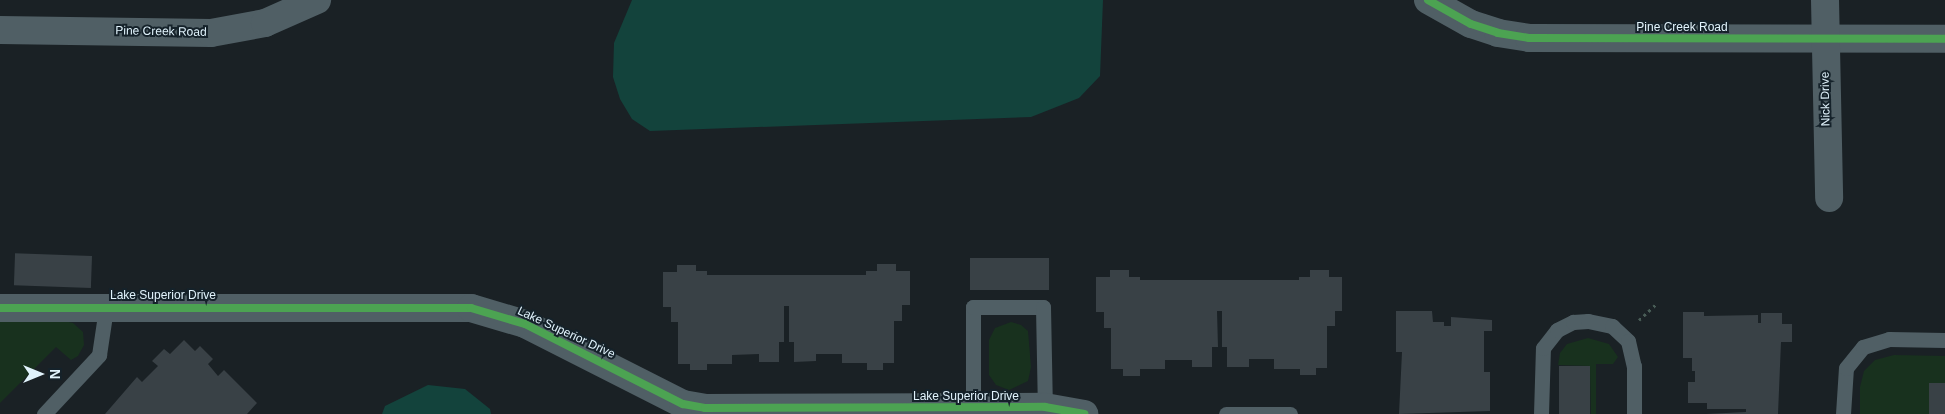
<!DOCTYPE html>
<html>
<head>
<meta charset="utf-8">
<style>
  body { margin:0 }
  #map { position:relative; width:1945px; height:414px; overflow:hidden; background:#1a2125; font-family:Helvetica,sans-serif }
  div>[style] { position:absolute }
  .green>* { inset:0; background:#18311e }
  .water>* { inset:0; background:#13433c }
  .building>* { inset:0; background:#394146; transform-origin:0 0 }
  .path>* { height:3px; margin-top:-1.5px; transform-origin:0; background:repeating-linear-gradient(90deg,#495d57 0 2.5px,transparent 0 6.5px) }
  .lane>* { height:15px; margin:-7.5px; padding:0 7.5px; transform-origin:7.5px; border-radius:7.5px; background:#505f65 }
  .street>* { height:28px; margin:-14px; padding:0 14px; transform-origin:14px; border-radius:14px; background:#505f65 }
  .cycleway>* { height:8px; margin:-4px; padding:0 4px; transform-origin:4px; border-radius:4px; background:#4ca352 }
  span { translate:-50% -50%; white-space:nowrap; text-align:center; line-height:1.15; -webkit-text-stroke:4px #15222a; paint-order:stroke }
  .street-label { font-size:12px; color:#e1f3fc }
  .north { position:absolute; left:15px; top:349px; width:50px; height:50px; -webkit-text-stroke:4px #15222a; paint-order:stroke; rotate:90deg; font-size:14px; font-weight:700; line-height:20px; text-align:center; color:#e1f3fc }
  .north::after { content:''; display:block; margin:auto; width:18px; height:22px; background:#e1f3fc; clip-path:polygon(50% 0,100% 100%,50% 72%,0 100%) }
</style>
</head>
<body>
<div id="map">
  <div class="green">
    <div style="clip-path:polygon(64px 321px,73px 323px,83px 332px,84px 345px,78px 356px,71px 360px,56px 347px,0 403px,0 322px)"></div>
    <div style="clip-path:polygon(1011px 322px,1021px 325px,1028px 331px,1031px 367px,1028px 381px,1009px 390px,996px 385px,989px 375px,989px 340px,995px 328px)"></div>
    <div style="clip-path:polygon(1588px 338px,1609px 344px,1618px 357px,1613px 364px,1596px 364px,1596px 414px,1591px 414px,1590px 366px,1558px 365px,1560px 353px,1567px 344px)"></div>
    <div style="clip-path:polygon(1894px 355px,1945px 356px,1945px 383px,1929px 383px,1929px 414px,1860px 414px,1860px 387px,1864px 371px,1875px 360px)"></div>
  </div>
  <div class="water">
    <div style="clip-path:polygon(632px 0,1103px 0,1100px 76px,1079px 98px,1031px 117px,650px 131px,632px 119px,620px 99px,613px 77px,614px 43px)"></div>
    <div style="clip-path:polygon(428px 385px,465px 389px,490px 409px,491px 414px,382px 414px,385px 406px)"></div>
  </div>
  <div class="building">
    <div style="left:92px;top:256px;width:32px;height:77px;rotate:92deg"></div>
    <div style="left:970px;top:258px;width:79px;height:32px"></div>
    <div style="clip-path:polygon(877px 264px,896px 264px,896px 271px,910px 271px,910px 305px,902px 305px,902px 321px,894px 321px,894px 363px,883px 363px,883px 370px,867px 370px,867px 363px,842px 363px,842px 354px,816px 354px,816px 361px,794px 362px,794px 342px,789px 342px,789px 306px,784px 306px,784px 342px,779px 342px,779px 362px,759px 362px,759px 354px,732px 355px,732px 364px,707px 364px,707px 370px,690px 370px,690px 364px,678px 364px,678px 322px,671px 322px,671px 307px,663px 307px,663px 272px,677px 272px,677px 265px,696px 265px,696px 271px,707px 271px,707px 275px,866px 275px,866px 271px,877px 271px)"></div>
    <div style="clip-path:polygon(1110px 270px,1129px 270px,1129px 277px,1140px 277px,1140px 280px,1299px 280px,1299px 277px,1310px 277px,1310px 270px,1329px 270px,1329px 277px,1342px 277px,1342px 311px,1335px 311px,1335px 326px,1327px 326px,1327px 368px,1316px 368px,1316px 375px,1300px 375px,1300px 369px,1274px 369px,1274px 359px,1249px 359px,1249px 367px,1227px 367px,1227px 347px,1222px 347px,1222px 311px,1217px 311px,1218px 347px,1212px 347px,1212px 367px,1192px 367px,1192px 360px,1165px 360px,1165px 369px,1140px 369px,1140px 376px,1123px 376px,1123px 369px,1111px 369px,1111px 328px,1104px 328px,1104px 312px,1096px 312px,1096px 277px,1110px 277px)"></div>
    <div style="clip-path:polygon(1396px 311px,1432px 311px,1433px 322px,1444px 322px,1444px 326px,1451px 326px,1451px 317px,1492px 320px,1492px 331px,1484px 331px,1484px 372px,1490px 372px,1490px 411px,1399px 414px,1402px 352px,1396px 352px)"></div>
    <div style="clip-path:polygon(1683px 312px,1704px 312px,1704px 316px,1758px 315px,1758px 323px,1761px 323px,1761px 313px,1782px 313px,1782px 324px,1792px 324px,1792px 342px,1781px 342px,1778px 414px,1706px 414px,1746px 412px,1746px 409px,1707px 409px,1707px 403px,1688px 403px,1688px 382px,1695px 382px,1695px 371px,1692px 371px,1692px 358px,1683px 358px)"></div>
    <div style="clip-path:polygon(184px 340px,195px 351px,200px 346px,213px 359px,208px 364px,218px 376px,224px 370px,257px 403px,247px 414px,105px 414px,137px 377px,142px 382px,158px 366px,152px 361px,164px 349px,170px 354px)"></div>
    <div style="left:1559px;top:366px;width:31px;height:48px"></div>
    <div style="left:1929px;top:383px;width:16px;height:31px"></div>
  </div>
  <div class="path">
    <div style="left:1639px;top:320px;width:23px;rotate:-43deg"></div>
  </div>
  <div class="lane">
    <div style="left:973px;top:407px;width:100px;rotate:-90deg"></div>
    <div style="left:973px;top:307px;width:70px"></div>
    <div style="left:1043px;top:307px;width:100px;rotate:88.9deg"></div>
    <div style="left:44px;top:414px;width:81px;rotate:-47deg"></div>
    <div style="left:99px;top:355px;width:48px;rotate:-81.5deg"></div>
    <div style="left:1226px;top:414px;width:64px"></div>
    <div style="left:1541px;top:414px;width:66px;rotate:-88.3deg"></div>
    <div style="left:1543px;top:348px;width:23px;rotate:-52deg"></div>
    <div style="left:1557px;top:330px;width:18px;rotate:-27deg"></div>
    <div style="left:1573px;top:322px;width:15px;rotate:-4deg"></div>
    <div style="left:1588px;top:321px;width:25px;rotate:12deg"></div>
    <div style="left:1612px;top:326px;width:22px;rotate:43deg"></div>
    <div style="left:1628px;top:341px;width:26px;rotate:77deg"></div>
    <div style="left:1634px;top:366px;width:48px;rotate:90deg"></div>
    <div style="left:1843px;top:414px;width:46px;rotate:-86.3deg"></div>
    <div style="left:1846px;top:368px;width:27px;rotate:-51deg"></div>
    <div style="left:1863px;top:347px;width:27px;rotate:-17deg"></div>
    <div style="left:1889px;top:339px;width:56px;rotate:1deg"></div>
  </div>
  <div class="street">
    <div style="left:1428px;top:0;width:49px;rotate:29.2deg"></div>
    <div style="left:1471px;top:24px;width:28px;rotate:18deg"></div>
    <div style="left:1498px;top:33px;width:31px;rotate:9deg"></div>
    <div style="left:1529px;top:38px;width:416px;rotate:0.1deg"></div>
    <div style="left:1825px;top:0;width:198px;rotate:88.8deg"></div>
    <div style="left:0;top:30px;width:211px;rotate:0.8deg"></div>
    <div style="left:211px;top:33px;width:55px;rotate:-10.5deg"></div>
    <div style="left:265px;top:23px;width:57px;rotate:-23.9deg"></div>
    <div style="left:0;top:308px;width:471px"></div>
    <div style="left:471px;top:308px;width:56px;rotate:16.5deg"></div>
    <div style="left:525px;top:324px;width:177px;rotate:26.9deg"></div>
    <div style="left:683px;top:404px;width:22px;rotate:10deg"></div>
    <div style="left:705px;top:408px;width:340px;rotate:-0.2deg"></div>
    <div style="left:1045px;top:407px;width:40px;rotate:10deg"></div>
  </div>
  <div class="cycleway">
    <div style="left:1428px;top:0;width:49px;rotate:29.2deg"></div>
    <div style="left:1471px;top:24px;width:28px;rotate:18deg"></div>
    <div style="left:1498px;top:33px;width:31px;rotate:9deg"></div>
    <div style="left:1529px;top:38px;width:416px;rotate:0.1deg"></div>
    <div style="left:0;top:308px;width:471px"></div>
    <div style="left:471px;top:308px;width:56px;rotate:16.5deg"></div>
    <div style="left:525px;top:324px;width:177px;rotate:26.9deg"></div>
    <div style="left:683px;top:404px;width:22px;rotate:10deg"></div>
    <div style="left:705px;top:408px;width:340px;rotate:-0.2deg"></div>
    <div style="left:1045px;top:407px;width:40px;rotate:10deg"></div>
  </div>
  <div class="street-label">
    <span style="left:1682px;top:28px">Pine Creek Road</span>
    <span style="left:161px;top:32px;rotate:1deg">Pine Creek Road</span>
    <span style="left:1826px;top:99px;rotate:-91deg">Nick Drive</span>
    <span style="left:163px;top:296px">Lake Superior Drive</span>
    <span style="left:566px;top:333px;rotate:25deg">Lake Superior Drive</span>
    <span style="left:966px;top:397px">Lake Superior Drive</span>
  </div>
  <div class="north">N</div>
</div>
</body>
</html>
